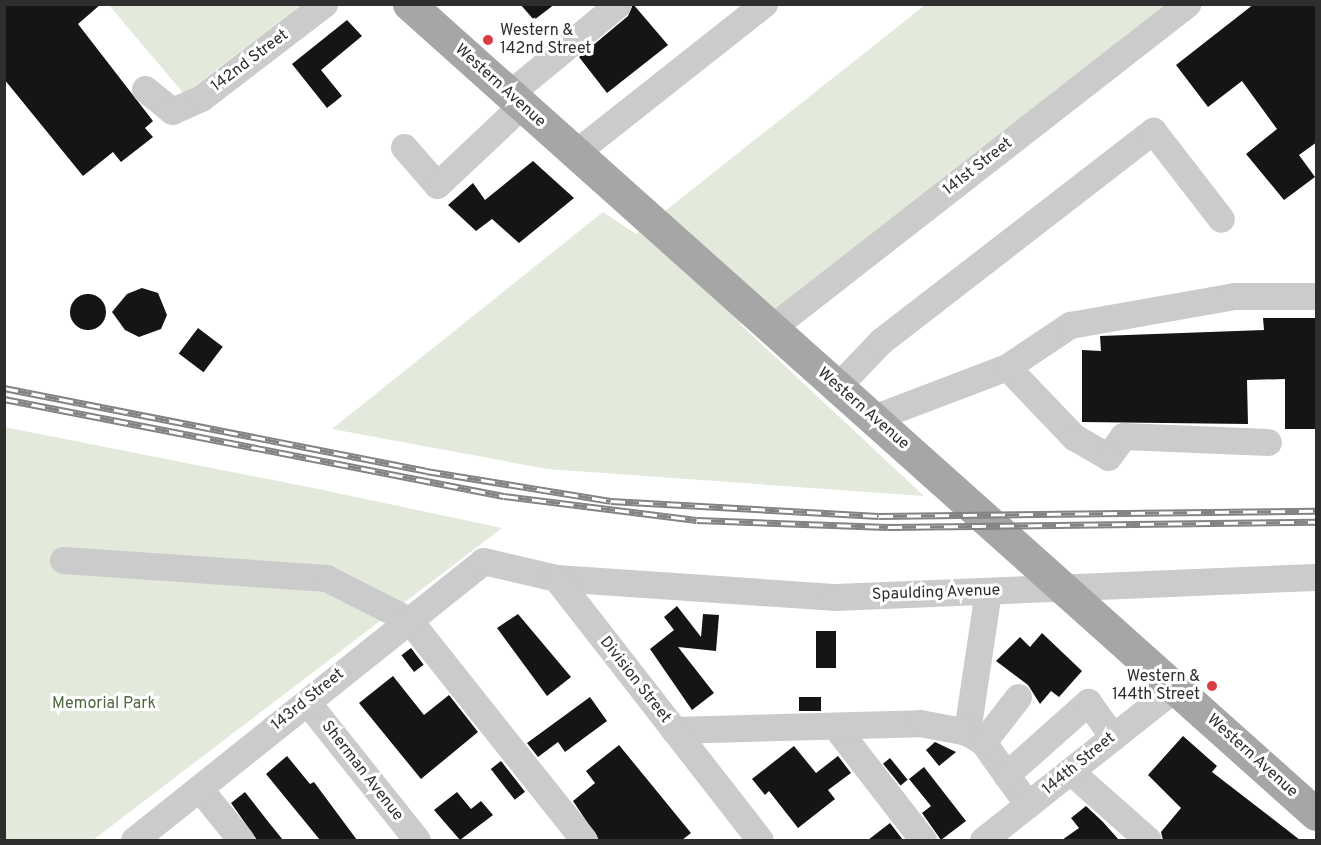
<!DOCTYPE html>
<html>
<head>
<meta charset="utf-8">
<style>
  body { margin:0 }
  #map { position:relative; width:1321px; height:845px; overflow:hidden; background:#fff; font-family:Overpass,sans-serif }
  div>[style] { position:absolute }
  .green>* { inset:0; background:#e3eadc }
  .building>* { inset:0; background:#151515; transform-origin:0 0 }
  .round { border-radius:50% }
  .minor>* { height:27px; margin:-13.5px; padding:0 13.5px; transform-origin:13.5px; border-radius:13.5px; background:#cbcbcb }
  .major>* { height:33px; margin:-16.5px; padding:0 16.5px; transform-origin:16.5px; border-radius:16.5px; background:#a6a6a6 }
  .rail>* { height:7px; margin-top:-3.5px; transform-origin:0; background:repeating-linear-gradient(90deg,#fff 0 14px,#838383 0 28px); box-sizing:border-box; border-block:2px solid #838383 }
  .dots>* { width:16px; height:16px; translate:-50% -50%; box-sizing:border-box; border:3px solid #fff; border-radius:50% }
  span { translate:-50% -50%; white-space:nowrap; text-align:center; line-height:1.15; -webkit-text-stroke:6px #fff; paint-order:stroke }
  .poi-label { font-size:16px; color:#2e2e2e }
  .left { translate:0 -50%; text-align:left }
  .right { translate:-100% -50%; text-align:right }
  .street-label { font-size:16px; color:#2e2e2e }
  .park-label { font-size:16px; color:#50663f }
  .frame { position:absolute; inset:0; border:6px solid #2e2e2e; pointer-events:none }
</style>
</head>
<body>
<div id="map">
  <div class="green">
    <div style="clip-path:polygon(109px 5px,301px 5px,184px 94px)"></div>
    <div style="clip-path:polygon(925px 5px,1187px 5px,770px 329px,740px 324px,924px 496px,547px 469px,332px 429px,603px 212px,636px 234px)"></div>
    <div style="clip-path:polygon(4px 427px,323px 490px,502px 528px,93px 840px,5px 840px)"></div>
  </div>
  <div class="building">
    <div style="clip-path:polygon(4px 4px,101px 4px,78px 24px,153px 121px,145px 128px,153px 137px,121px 162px,113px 152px,83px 176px,4px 79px)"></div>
    <div style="clip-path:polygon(520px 4px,555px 4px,534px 20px)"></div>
    <div style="clip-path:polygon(633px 4px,668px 45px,607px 93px,579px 57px,628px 16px)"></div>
    <div style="clip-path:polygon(1254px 4px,1317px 4px,1317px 142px,1299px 155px,1315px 177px,1284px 200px,1246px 154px,1277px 129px,1242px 81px,1208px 107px,1176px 65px)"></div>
    <div style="clip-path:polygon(347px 20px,362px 36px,321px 70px,342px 96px,327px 108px,292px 64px)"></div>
    <div style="clip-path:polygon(533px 161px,574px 198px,519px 243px,492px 219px,476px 231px,448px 205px,473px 183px,485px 200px)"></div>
    <div style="clip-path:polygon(142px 288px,158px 293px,167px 315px,161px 329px,139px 337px,125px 330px,112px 312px,127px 294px)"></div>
    <div class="round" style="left:70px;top:294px;width:36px;height:36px"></div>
    <div style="clip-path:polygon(1263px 318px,1317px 318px,1317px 429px,1285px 429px,1285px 379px,1247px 380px,1248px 424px,1082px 422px,1082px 350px,1101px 351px,1100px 336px,1264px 330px)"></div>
    <div style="left:198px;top:328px;width:31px;height:32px;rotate:37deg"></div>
    <div style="clip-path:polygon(677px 606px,701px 637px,703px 614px,719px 615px,716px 651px,678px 647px,714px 693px,692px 710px,650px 649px,674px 630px,664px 617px)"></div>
    <div style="clip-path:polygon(518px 614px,571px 677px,547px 696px,497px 628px)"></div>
    <div style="left:816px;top:631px;width:20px;height:37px"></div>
    <div style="clip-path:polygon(1042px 633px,1082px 671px,1059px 697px,1051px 691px,1040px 704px,1028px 685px,996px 661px,1020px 637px,1030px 647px)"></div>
    <div style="left:411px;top:648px;width:21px;height:12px;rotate:53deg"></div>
    <div style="clip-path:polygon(393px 676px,424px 715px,449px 695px,478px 732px,421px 779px,359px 703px)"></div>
    <div style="clip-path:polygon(590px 697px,607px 721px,565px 752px,558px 742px,538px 757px,527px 743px)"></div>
    <div style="left:799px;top:697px;width:22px;height:14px"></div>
    <div style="clip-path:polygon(1183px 736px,1217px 766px,1212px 772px,1300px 840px,1163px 840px,1161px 832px,1181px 808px,1148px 775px)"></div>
    <div style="clip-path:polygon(935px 742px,956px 752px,939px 766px,926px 750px)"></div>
    <div style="clip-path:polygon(619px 745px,691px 833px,682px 840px,599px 840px,573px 801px,595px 783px,586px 771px)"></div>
    <div style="clip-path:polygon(794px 746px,816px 773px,838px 756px,851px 773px,828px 790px,835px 799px,798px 828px,769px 791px,765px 795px,752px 779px)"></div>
    <div style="clip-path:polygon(287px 756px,310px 784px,314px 782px,357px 840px,320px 840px,266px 774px)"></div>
    <div style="left:890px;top:758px;width:28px;height:9px;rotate:51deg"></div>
    <div style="left:501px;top:761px;width:39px;height:13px;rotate:52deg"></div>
    <div style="clip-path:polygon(924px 767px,966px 821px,941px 840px,922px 813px,931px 806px,909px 779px)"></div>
    <div style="clip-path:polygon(245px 792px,270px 824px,283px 840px,257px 840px,231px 803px)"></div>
    <div style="clip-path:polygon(457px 792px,471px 809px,481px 801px,493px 815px,460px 840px,434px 810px)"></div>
    <div style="clip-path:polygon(1086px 806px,1103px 822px,1119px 840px,1062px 840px,1079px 828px,1071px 818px)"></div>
    <div style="clip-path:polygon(890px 823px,903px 840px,868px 840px)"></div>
  </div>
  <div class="minor">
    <div style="left:145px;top:89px;width:35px;rotate:39deg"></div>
    <div style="left:172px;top:111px;width:32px;rotate:-24deg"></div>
    <div style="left:201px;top:98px;width:155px;rotate:-37.4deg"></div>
    <div style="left:509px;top:94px;width:141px;rotate:-39.5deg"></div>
    <div style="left:404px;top:147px;width:50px;rotate:49deg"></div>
    <div style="left:437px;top:185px;width:117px;rotate:-43.3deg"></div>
    <div style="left:575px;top:153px;width:241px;rotate:-38.3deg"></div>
    <div style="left:770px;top:329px;width:529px;rotate:-37.93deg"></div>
    <div style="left:1007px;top:367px;width:97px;rotate:46.3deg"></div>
    <div style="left:1074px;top:437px;width:39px;rotate:30deg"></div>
    <div style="left:1108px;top:457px;width:26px;rotate:-54deg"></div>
    <div style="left:1123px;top:436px;width:145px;rotate:2.4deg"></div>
    <div style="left:837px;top:387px;width:64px;rotate:-46.3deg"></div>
    <div style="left:881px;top:341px;width:344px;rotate:-37.7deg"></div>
    <div style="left:1153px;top:131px;width:111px;rotate:52.3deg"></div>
    <div style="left:873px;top:418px;width:143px;rotate:-20.8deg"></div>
    <div style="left:1007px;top:367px;width:76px;rotate:-33.7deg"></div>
    <div style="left:1070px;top:325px;width:167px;rotate:-10deg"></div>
    <div style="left:1234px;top:296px;width:82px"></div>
    <div style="left:63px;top:560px;width:264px;rotate:3.9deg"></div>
    <div style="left:326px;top:578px;width:93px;rotate:26.8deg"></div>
    <div style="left:409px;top:620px;width:281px;rotate:51.5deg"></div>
    <div style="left:556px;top:578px;width:281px;rotate:3.9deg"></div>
    <div style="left:836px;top:597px;width:480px;rotate:-2.4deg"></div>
    <div style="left:988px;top:591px;width:143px;rotate:98.5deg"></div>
    <div style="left:967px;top:732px;width:19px;rotate:32deg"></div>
    <div style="left:983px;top:742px;width:77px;rotate:54.5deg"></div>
    <div style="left:307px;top:702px;width:176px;rotate:51.4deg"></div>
    <div style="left:835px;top:726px;width:144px;rotate:52.3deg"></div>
    <div style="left:674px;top:730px;width:246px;rotate:-1.6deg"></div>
    <div style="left:920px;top:723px;width:48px;rotate:10.8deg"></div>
    <div style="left:983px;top:742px;width:57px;rotate:-52.1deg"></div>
    <div style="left:1070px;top:771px;width:104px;rotate:41.5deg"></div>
    <div style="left:1006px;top:775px;width:110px;rotate:-41.7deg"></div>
    <div style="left:1088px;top:702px;width:43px;rotate:54.5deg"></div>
    <div style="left:199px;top:788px;width:67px;rotate:51.1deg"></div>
    <div style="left:134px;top:840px;width:447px;rotate:-38.6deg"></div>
    <div style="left:483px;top:561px;width:75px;rotate:13.1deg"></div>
    <div style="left:556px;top:578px;width:332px;rotate:52.1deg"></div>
    <div style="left:983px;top:840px;width:245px;rotate:-38.4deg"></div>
  </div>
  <div class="major">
    <div style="left:409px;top:4px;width:1216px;rotate:41.77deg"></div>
  </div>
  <div class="rail">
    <div style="left:4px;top:388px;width:430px;rotate:11.1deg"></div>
    <div style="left:426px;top:471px;width:187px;rotate:9.2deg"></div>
    <div style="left:611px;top:501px;width:268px;rotate:3.2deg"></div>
    <div style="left:879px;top:516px;width:437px;rotate:-0.7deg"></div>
    <div style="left:4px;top:399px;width:509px;rotate:10.98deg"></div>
    <div style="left:504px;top:496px;width:194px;rotate:7.1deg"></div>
    <div style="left:697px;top:520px;width:191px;rotate:2.1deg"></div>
    <div style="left:888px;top:527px;width:428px;rotate:-0.7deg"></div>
  </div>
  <div class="dots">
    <div style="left:488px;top:40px;background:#d83d44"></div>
    <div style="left:1212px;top:686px;background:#d83d44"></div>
  </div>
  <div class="poi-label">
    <span class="left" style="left:500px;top:40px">Western &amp;<br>142nd Street</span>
    <span class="right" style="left:1200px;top:686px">Western &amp;<br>144th Street</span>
  </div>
  <div class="street-label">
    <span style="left:250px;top:61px;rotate:-37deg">142nd Street</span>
    <span style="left:500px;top:86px;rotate:42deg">Western Avenue</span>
    <span style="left:978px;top:167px;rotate:-38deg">141st Street</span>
    <span style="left:863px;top:409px;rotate:41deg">Western Avenue</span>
    <span style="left:936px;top:593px;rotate:-2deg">Spaulding Avenue</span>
    <span style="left:635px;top:680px;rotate:52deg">Division Street</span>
    <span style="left:308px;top:700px;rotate:-39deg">143rd Street</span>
    <span style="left:1252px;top:756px;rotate:42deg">Western Avenue</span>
    <span style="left:1079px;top:764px;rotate:-39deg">144th Street</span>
    <span style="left:362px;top:771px;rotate:52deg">Sherman Avenue</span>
  </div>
  <div class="park-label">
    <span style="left:104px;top:704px">Memorial Park</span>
  </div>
  <div class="frame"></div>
</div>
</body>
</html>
